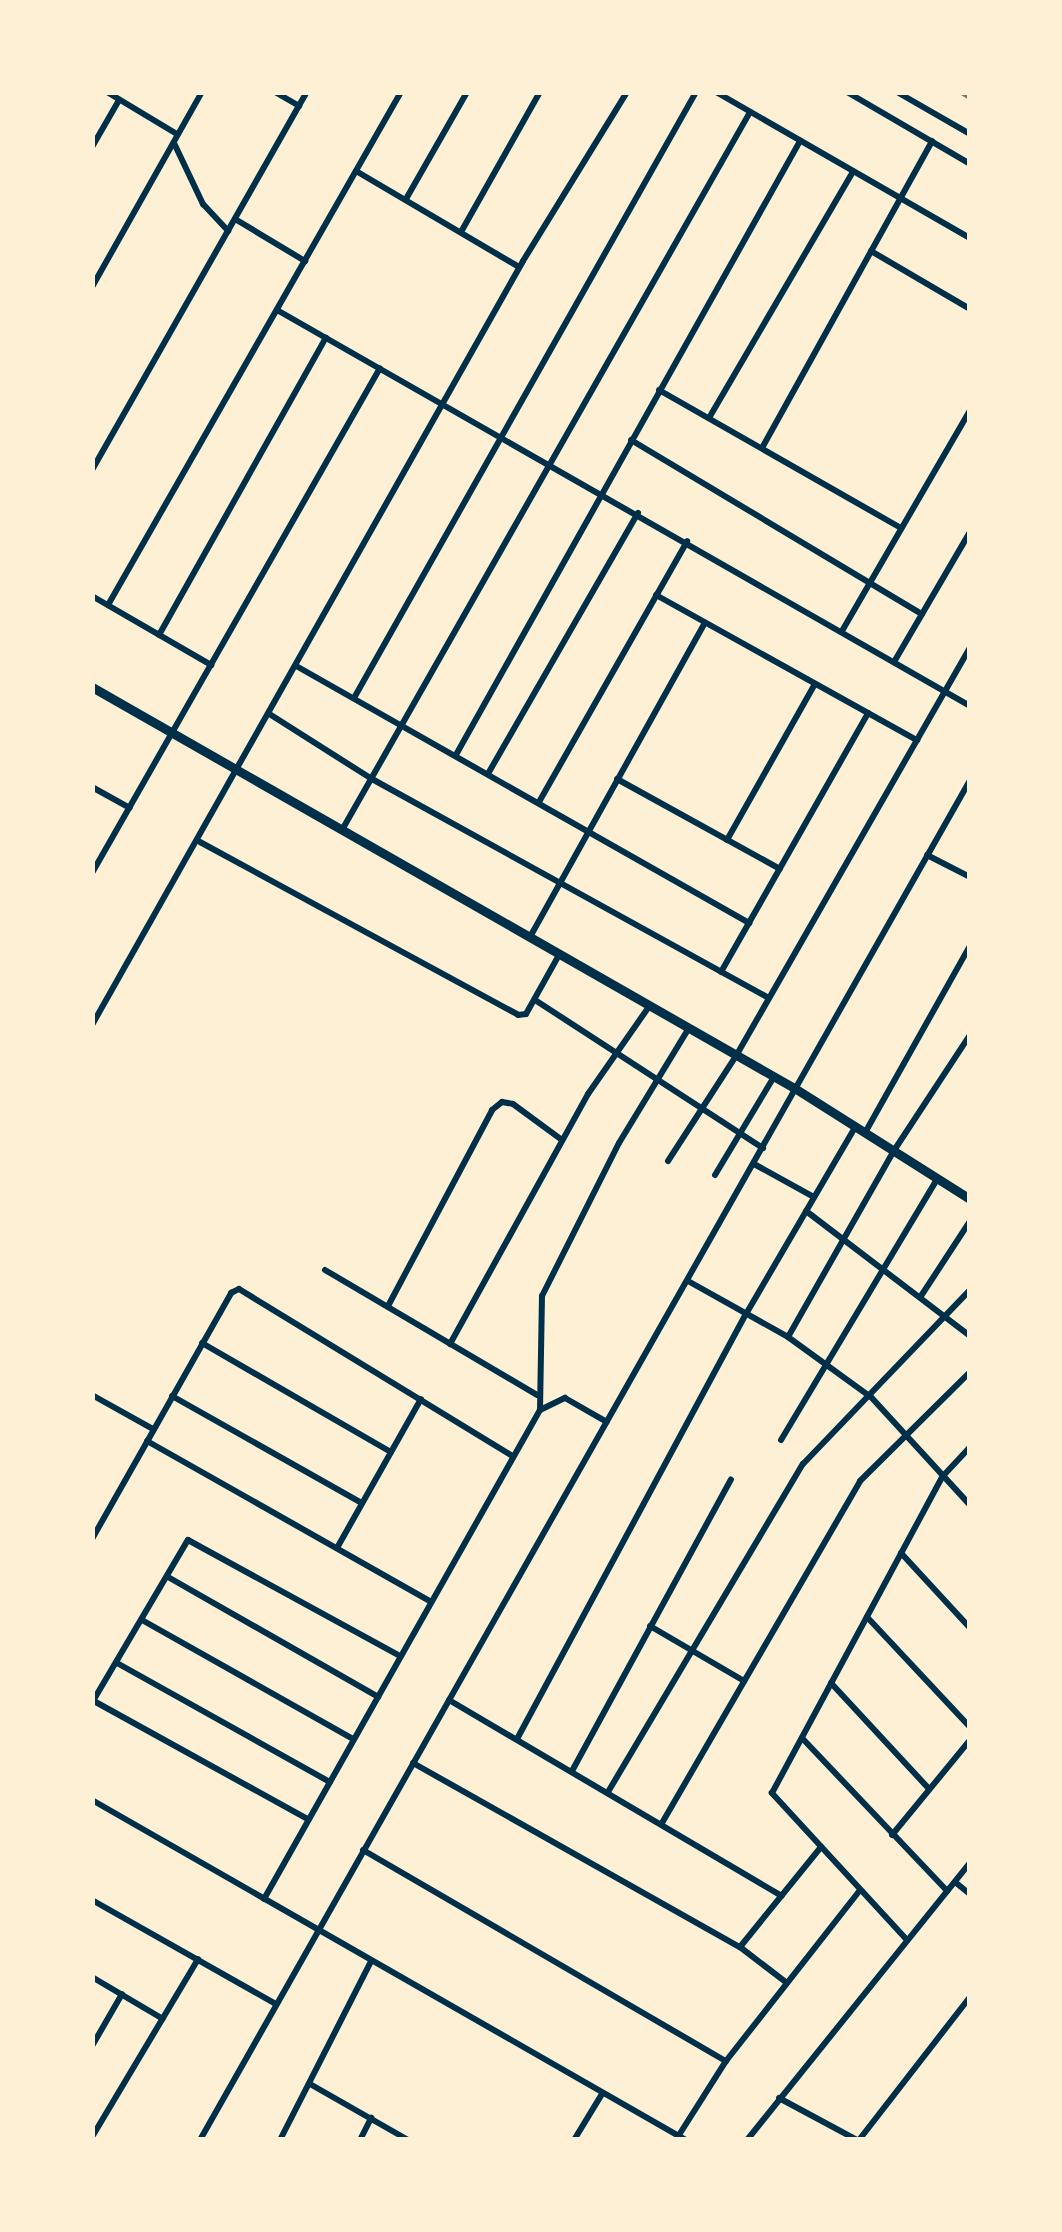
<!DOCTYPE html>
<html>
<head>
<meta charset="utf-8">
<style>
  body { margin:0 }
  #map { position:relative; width:1062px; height:2232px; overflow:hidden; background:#fdf0d5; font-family:Ubuntu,sans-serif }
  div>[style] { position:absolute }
  .minor>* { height:6px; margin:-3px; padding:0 3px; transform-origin:3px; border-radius:3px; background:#003049 }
  .tertiary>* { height:9px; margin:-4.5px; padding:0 4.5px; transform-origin:4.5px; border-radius:4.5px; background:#003049 }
  .rail>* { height:4px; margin:-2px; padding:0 2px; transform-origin:2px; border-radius:2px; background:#657d81 }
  span { translate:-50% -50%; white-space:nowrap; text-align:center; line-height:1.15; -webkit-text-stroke:8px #fdf0d5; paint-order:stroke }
  .frame { position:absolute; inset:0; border:95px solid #fdf0d5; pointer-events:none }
</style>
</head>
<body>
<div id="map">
  <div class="minor">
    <div style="left:107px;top:92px;width:82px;rotate:31deg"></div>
    <div style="left:275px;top:92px;width:28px;rotate:30deg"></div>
    <div style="left:716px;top:92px;width:293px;rotate:29.9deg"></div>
    <div style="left:847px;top:92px;width:143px;rotate:30.3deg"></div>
    <div style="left:897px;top:92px;width:84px;rotate:29.9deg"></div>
    <div style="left:174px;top:143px;width:68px;rotate:64.6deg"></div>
    <div style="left:203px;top:204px;width:37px;rotate:47deg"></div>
    <div style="left:92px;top:147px;width:54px;rotate:-60.1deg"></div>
    <div style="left:356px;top:171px;width:189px;rotate:30.5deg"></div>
    <div style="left:406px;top:199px;width:123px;rotate:-60.3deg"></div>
    <div style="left:235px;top:219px;width:82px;rotate:31deg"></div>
    <div style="left:461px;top:232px;width:161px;rotate:-60.6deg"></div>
    <div style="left:871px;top:251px;width:115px;rotate:30.4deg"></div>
    <div style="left:92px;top:287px;width:224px;rotate:-60.6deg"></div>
    <div style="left:277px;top:310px;width:798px;rotate:29.74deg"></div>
    <div style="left:659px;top:390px;width:279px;rotate:29.7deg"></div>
    <div style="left:709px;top:418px;width:285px;rotate:-59.7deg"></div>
    <div style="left:631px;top:440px;width:339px;rotate:30.9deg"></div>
    <div style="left:762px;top:448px;width:351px;rotate:-61deg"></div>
    <div style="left:92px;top:470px;width:435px;rotate:-60.4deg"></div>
    <div style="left:656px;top:595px;width:299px;rotate:29.1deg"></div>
    <div style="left:92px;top:596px;width:138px;rotate:30.1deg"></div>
    <div style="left:108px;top:605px;width:591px;rotate:-60.27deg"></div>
    <div style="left:842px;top:631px;width:255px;rotate:-59.9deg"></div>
    <div style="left:159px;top:635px;width:341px;rotate:-60.7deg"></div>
    <div style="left:894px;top:662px;width:151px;rotate:-59.7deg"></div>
    <div style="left:298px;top:667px;width:519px;rotate:29.58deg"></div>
    <div style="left:354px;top:698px;width:696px;rotate:-60.56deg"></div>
    <div style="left:271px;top:715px;width:120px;rotate:32.4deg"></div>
    <div style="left:372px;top:779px;width:453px;rotate:28.9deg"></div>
    <div style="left:457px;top:753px;width:702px;rotate:-60.73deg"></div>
    <div style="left:489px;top:772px;width:299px;rotate:-60.1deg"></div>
    <div style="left:617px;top:779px;width:186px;rotate:28.9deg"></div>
    <div style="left:92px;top:787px;width:43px;rotate:28.9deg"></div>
    <div style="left:539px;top:802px;width:300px;rotate:-60.4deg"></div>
    <div style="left:342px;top:830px;width:826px;rotate:-60.39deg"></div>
    <div style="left:727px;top:840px;width:179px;rotate:-60.6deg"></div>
    <div style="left:200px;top:842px;width:362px;rotate:28.5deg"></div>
    <div style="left:518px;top:1015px;width:8px;rotate:-7deg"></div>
    <div style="left:526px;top:1014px;width:68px;rotate:-60.8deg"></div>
    <div style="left:927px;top:855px;width:48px;rotate:27.1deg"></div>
    <div style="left:92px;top:873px;width:581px;rotate:-60.3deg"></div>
    <div style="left:530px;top:937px;width:359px;rotate:-60.9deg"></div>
    <div style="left:721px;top:972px;width:298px;rotate:-60.4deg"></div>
    <div style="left:535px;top:1000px;width:272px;rotate:33deg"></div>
    <div style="left:92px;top:1025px;width:877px;rotate:-60.57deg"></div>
    <div style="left:523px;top:261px;width:198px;rotate:-58.4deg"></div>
    <div style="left:866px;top:1131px;width:212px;rotate:-60.7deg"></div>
    <div style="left:668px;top:1161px;width:125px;rotate:-57.1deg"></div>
    <div style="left:736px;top:1056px;width:470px;rotate:-60.2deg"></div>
    <div style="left:754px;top:1164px;width:68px;rotate:28.8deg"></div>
    <div style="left:715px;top:1175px;width:114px;rotate:-59deg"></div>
    <div style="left:806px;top:1211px;width:206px;rotate:37.3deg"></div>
    <div style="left:325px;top:1270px;width:246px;rotate:30.5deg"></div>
    <div style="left:688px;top:1281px;width:115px;rotate:29.2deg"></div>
    <div style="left:788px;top:1337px;width:102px;rotate:35.9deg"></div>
    <div style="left:871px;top:1397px;width:147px;rotate:47.5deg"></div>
    <div style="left:921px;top:1296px;width:90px;rotate:-56.8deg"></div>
    <div style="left:388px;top:1306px;width:222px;rotate:-62deg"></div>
    <div style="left:492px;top:1110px;width:13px;rotate:-39deg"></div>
    <div style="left:502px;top:1102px;width:11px;rotate:10deg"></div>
    <div style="left:513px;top:1104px;width:61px;rotate:36.3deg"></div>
    <div style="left:788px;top:1337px;width:216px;rotate:-60.4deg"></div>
    <div style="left:895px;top:1149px;width:136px;rotate:-56.7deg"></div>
    <div style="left:202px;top:1343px;width:218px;rotate:30deg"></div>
    <div style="left:450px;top:1344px;width:286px;rotate:-61.1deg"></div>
    <div style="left:588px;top:1094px;width:108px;rotate:-55.1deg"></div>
    <div style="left:92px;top:1395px;width:70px;rotate:29.1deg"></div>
    <div style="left:172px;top:1396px;width:218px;rotate:29.4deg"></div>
    <div style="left:540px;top:1410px;width:28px;rotate:-26deg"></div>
    <div style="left:565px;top:1398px;width:48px;rotate:29.7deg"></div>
    <div style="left:781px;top:1440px;width:304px;rotate:-59.1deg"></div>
    <div style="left:147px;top:1441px;width:325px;rotate:29.5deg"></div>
    <div style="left:92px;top:1539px;width:283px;rotate:-60.5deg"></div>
    <div style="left:231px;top:1293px;width:9px;rotate:-27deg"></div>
    <div style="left:239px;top:1289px;width:321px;rotate:31.4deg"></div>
    <div style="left:337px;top:1548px;width:171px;rotate:-60.6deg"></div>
    <div style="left:901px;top:1553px;width:102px;rotate:47.4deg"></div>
    <div style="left:168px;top:1577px;width:242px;rotate:29.7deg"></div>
    <div style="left:867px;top:1617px;width:151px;rotate:46.9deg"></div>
    <div style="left:142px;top:1620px;width:242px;rotate:29.4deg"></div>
    <div style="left:650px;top:1626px;width:109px;rotate:30.3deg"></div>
    <div style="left:117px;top:1663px;width:244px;rotate:29.2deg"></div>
    <div style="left:831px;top:1683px;width:144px;rotate:47.2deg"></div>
    <div style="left:92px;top:1700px;width:247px;rotate:28.9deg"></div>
    <div style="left:449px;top:1700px;width:386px;rotate:30.5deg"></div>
    <div style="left:93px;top:1701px;width:187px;rotate:-59.5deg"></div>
    <div style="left:188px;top:1540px;width:242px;rotate:28.7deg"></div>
    <div style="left:802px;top:1738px;width:211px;rotate:46.5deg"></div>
    <div style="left:517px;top:1739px;width:483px;rotate:-61.7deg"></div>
    <div style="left:746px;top:1314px;width:218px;rotate:-59.7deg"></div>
    <div style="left:413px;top:1763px;width:375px;rotate:29.4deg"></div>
    <div style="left:740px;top:1947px;width:59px;rotate:37.5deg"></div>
    <div style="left:572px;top:1771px;width:332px;rotate:-61.4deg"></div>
    <div style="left:608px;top:1792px;width:382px;rotate:-59.3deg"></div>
    <div style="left:803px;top:1464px;width:241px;rotate:-46.2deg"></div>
    <div style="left:92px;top:1800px;width:684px;rotate:29.79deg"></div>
    <div style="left:662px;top:1823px;width:395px;rotate:-59.9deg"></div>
    <div style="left:860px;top:1481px;width:155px;rotate:-44.7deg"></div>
    <div style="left:892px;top:1835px;width:123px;rotate:-50.6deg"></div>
    <div style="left:363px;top:1850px;width:420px;rotate:30.2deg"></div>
    <div style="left:955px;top:1882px;width:19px;rotate:39deg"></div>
    <div style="left:264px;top:1899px;width:562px;rotate:-60.56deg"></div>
    <div style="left:540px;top:1410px;width:114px;rotate:-89deg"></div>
    <div style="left:542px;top:1296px;width:171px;rotate:-63.3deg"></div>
    <div style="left:619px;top:1143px;width:135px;rotate:-58.7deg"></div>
    <div style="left:92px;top:1900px;width:211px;rotate:29.5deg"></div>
    <div style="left:907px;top:1940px;width:200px;rotate:-132.6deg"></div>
    <div style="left:772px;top:1793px;width:360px;rotate:-61.7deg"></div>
    <div style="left:943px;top:1476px;width:40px;rotate:-47deg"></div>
    <div style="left:740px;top:1947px;width:129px;rotate:-51deg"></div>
    <div style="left:92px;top:1977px;width:82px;rotate:30.6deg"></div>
    <div style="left:92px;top:2046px;width:60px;rotate:-60deg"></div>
    <div style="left:310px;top:2084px;width:113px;rotate:29.7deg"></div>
    <div style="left:779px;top:2098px;width:89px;rotate:28.3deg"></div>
    <div style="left:679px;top:2135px;width:88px;rotate:-57.6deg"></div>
    <div style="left:726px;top:2061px;width:217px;rotate:-51.9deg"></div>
    <div style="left:92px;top:2137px;width:207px;rotate:-59.2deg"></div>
    <div style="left:200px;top:2140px;width:1563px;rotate:-60.48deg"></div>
    <div style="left:280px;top:2140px;width:199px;rotate:-63deg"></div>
    <div style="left:360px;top:2140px;width:25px;rotate:-63deg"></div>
    <div style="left:574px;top:2140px;width:54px;rotate:-58.7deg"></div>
    <div style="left:747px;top:2140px;width:356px;rotate:-51.2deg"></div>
    <div style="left:859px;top:2140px;width:181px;rotate:-52.2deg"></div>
  </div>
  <div class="tertiary">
    <div style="left:92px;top:687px;width:811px;rotate:29.73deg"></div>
    <div style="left:796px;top:1089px;width:206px;rotate:32.3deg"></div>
  </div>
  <div class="rail">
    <div style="left:960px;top:92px;width:12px;rotate:31deg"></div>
  </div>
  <div class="frame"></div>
</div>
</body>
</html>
